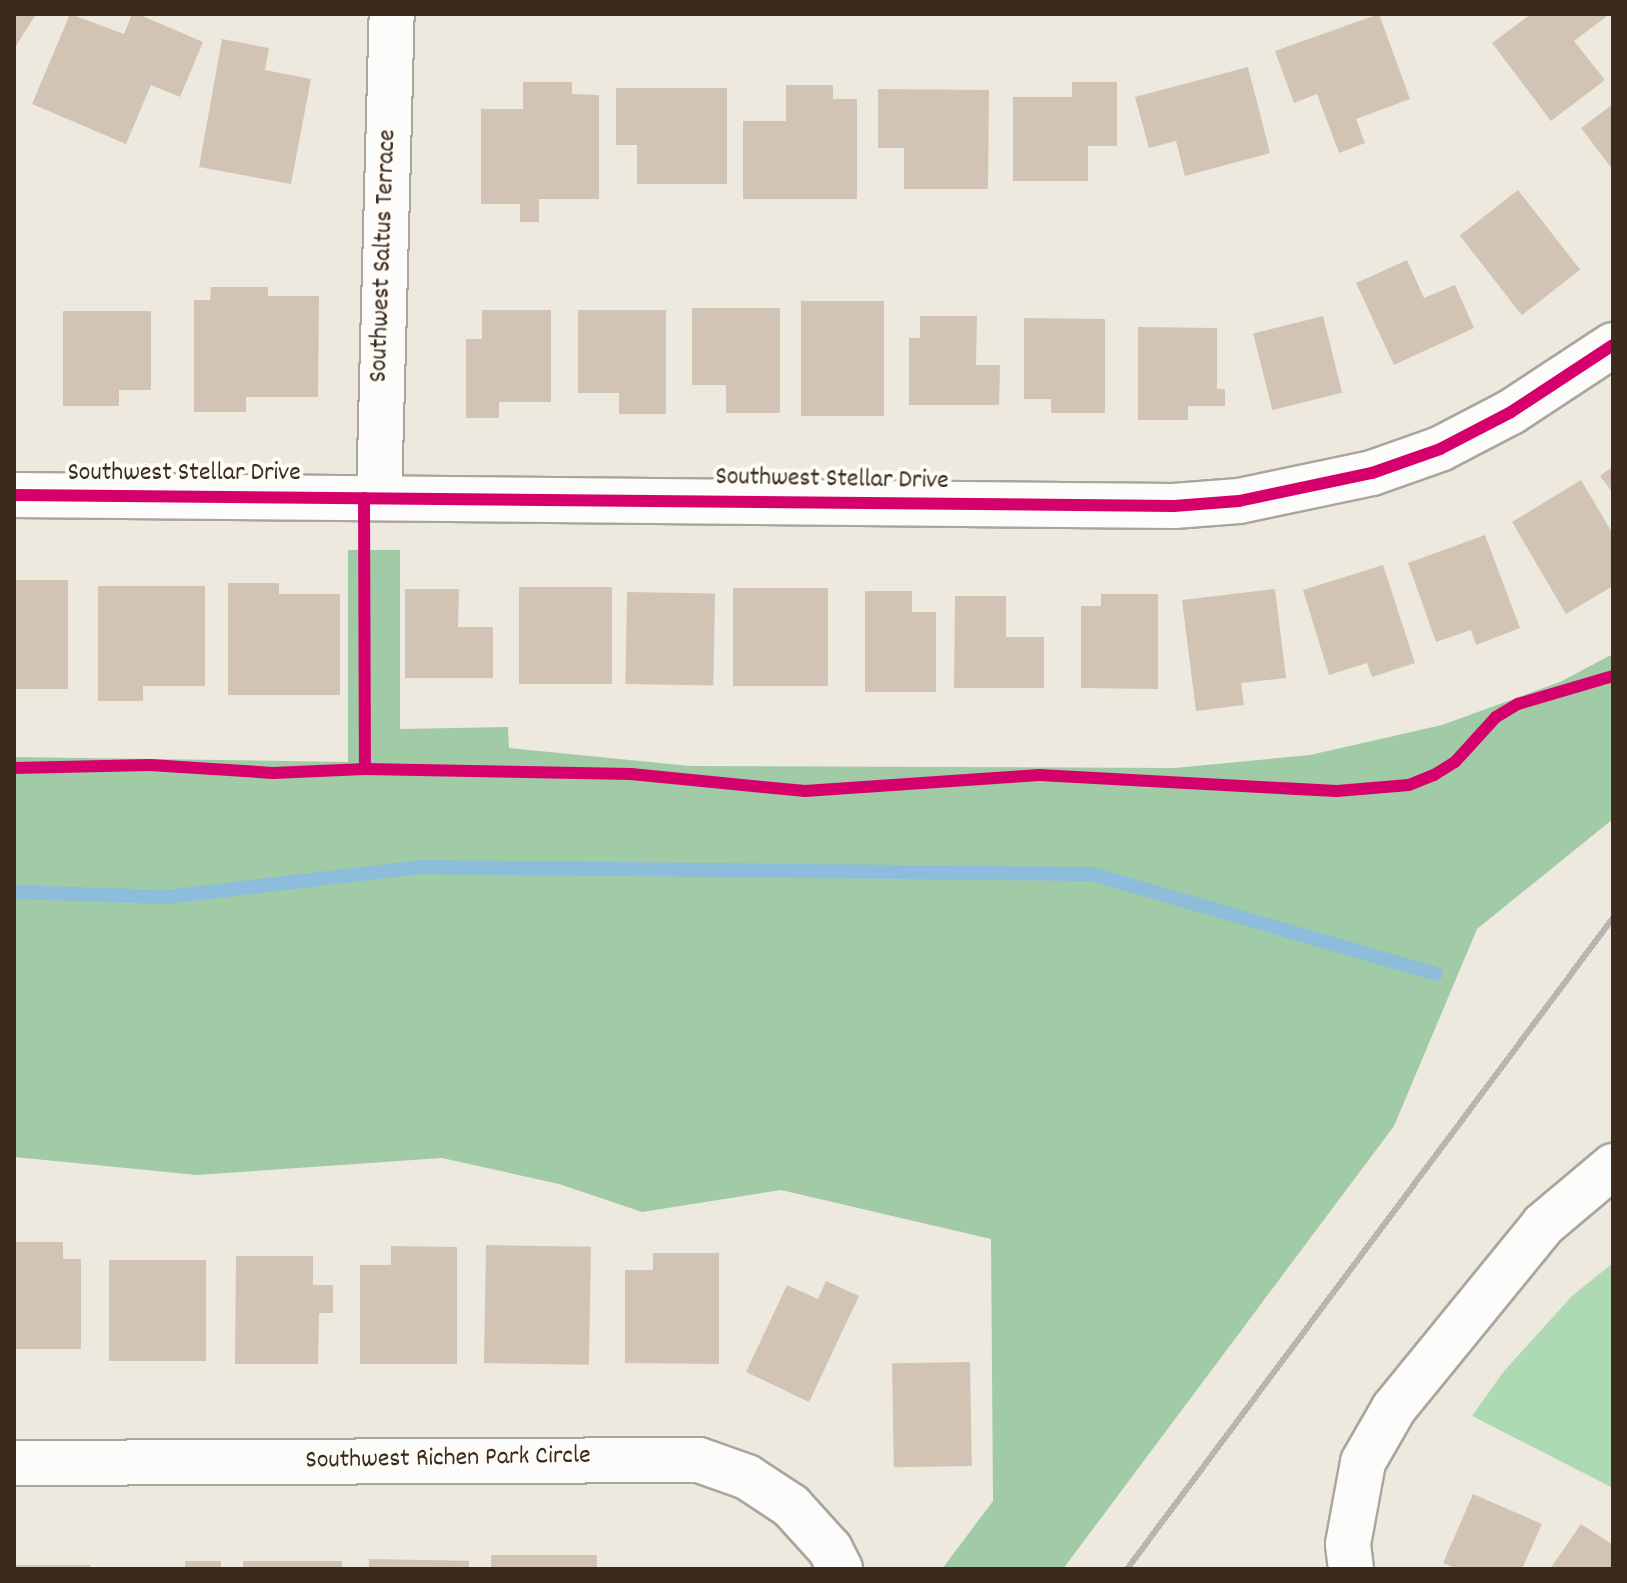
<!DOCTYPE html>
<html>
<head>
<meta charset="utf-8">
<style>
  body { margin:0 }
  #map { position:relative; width:1627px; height:1583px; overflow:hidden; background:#eee9de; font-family:Dekko,sans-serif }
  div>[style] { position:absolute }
  .green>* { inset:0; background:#add9b3 }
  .forest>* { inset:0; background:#a1caa7 }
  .stream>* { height:14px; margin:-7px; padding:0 7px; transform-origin:7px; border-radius:7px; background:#8cbdda }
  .building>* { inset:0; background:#d2c4b4; transform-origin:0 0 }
  .roads { filter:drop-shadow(2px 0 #aaa59d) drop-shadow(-2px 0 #aaa59d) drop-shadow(0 2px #aaa59d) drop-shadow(0 -2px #aaa59d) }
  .minor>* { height:44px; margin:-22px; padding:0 22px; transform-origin:22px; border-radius:22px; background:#fcfcfa }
  .rail>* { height:6px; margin:-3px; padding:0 3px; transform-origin:3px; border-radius:3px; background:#b7b4b1 }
  .cycleway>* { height:12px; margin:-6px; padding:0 6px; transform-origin:6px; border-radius:6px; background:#d6006c }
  span { translate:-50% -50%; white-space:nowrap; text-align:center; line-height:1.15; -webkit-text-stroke:8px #fdfcf7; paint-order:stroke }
  .street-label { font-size:26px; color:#3b2a1e }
  .frame { position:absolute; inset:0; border:16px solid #3b2a1e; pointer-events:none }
</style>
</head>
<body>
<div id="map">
  <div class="green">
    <div style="clip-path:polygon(1613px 1263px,1613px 1488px,1472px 1416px,1504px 1371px,1572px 1296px)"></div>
  </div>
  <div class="forest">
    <div style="clip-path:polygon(348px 550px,400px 550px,400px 729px,508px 727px,509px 748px,690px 766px,1175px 768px,1310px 755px,1442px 725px,1560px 682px,1613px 654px,1613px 819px,1477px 929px,1394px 1126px,1063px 1569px,942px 1569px,993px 1501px,991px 1239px,781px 1190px,642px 1212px,559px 1184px,442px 1158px,197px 1175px,14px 1157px,14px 757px,348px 762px)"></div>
  </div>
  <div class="stream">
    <div style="left:14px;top:892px;width:152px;rotate:1.9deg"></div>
    <div style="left:166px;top:897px;width:258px;rotate:-6.7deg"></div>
    <div style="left:422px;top:867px;width:670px;rotate:0.6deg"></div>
    <div style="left:1092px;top:874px;width:358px;rotate:16.2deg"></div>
  </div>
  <div class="building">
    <div style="clip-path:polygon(14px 14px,36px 14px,14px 49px)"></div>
    <div style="clip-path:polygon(70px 14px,124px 34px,132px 14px,138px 14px,203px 42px,180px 97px,151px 85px,126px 144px,32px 104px)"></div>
    <div style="clip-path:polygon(1379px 14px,1410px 99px,1356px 119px,1365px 143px,1339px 153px,1317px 94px,1294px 103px,1275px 51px)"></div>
    <div style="clip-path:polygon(1531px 14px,1610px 14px,1574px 41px,1605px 80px,1551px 121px,1492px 43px)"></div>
    <div style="clip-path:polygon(222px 39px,269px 48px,265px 70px,311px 79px,291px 184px,199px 167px)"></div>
    <div style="clip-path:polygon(1248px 67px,1270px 153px,1185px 176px,1176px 141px,1149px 148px,1135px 97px)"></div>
    <div style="clip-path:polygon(523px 82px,572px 82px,572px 94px,599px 95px,599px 199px,539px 199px,539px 222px,520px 222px,520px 204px,481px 204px,481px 109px,523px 109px)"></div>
    <div style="clip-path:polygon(1072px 82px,1117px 82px,1117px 146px,1088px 146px,1088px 181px,1013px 181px,1013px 97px,1072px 97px)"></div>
    <div style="clip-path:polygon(786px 85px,833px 85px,833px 99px,857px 99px,857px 199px,743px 199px,743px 121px,786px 121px)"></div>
    <div style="clip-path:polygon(616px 88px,727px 88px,727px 184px,637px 184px,637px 145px,616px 145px)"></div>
    <div style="clip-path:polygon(878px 89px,989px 90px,988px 189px,904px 189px,904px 148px,878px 148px)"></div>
    <div style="clip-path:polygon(1613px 104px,1613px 170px,1581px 128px)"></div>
    <div style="left:1518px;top:190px;width:101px;height:74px;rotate:52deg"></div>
    <div style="clip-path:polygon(1407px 260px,1424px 298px,1455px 285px,1474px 328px,1394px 365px,1356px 283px)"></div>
    <div style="clip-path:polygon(211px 287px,268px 287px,268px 296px,319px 296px,318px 397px,246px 397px,246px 412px,194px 412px,194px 300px,210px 300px)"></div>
    <div style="left:801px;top:301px;width:83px;height:115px"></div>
    <div style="clip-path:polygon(692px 308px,780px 308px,780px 413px,726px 413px,726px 385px,692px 385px)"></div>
    <div style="clip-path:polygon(482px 310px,551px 310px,551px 402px,499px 402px,499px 418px,466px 418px,466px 339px,482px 339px)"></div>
    <div style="clip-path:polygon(578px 310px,666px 310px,666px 414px,619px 414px,619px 393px,578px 393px)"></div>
    <div style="clip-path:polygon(63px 311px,151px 311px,151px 390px,119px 390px,119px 406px,63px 406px)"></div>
    <div style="clip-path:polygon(920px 316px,977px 316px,976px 365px,1000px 365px,999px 405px,909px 405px,909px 338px,920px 338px)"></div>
    <div style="left:1323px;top:316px;width:79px;height:72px;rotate:76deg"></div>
    <div style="clip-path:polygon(1024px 318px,1105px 319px,1105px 413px,1051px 413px,1051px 399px,1024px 399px)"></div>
    <div style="clip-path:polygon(1138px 327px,1217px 328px,1217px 389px,1225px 389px,1225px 406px,1188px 406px,1188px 420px,1138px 420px)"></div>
    <div style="clip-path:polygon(1613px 466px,1613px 493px,1600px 476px)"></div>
    <div style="clip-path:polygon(1581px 480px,1613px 534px,1613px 586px,1566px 614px,1512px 522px)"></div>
    <div style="clip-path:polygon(1485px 535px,1520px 628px,1476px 645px,1471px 630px,1436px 642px,1408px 563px)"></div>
    <div style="clip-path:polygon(1383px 565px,1415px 663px,1372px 677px,1367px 663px,1329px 675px,1303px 590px)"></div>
    <div style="left:14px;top:580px;width:54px;height:109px"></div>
    <div style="clip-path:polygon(228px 583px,279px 583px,279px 594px,340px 594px,340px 695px,228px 695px)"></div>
    <div style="clip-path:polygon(98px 586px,205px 586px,205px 686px,143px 686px,143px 701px,98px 701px)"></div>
    <div style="left:519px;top:587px;width:93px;height:97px"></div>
    <div style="left:733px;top:588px;width:95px;height:98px"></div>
    <div style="clip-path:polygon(405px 589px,459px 589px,458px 627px,493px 627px,493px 678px,405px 678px)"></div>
    <div style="clip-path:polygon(1275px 589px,1286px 678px,1241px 683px,1244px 705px,1196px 711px,1182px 600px)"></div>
    <div style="clip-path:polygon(865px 591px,912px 591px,912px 612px,936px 612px,936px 692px,865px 692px)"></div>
    <div style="left:627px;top:592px;width:88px;height:92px;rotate:1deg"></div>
    <div style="clip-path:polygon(1101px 594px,1158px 594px,1158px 689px,1081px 688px,1081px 606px,1101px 606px)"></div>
    <div style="clip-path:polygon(955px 596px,1006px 596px,1006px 637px,1044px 637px,1044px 688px,954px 688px)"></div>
    <div style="clip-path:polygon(14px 1242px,63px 1242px,63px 1259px,81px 1259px,81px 1349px,14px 1349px)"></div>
    <div style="left:486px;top:1245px;width:105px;height:118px;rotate:1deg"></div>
    <div style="clip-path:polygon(391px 1246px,457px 1247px,457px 1364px,360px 1364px,360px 1265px,391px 1265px)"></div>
    <div style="clip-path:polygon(653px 1253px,719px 1253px,719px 1364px,625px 1363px,625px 1270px,653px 1270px)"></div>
    <div style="clip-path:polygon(236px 1256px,313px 1256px,313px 1285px,333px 1285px,333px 1313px,319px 1313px,318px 1364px,235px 1364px)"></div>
    <div style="left:109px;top:1260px;width:97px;height:101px"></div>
    <div style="clip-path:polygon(826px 1281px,859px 1296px,809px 1402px,746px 1372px,787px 1285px,818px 1299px)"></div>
    <div style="left:970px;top:1362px;width:104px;height:78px;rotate:89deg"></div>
    <div style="clip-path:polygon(1473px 1494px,1542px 1524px,1522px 1569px,1457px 1569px,1443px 1563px)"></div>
    <div style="clip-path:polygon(1581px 1524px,1613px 1545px,1613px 1569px,1550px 1569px)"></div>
    <div style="left:491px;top:1555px;width:106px;height:14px"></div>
    <div style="left:369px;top:1559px;width:100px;height:10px;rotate:1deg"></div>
    <div style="left:185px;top:1561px;width:36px;height:8px"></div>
    <div style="left:243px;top:1561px;width:99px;height:8px"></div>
    <div style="left:14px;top:1565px;width:76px;height:4px"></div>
  </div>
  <div class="roads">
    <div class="minor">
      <div style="left:14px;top:495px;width:1160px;rotate:0.54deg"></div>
      <div style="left:1174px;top:506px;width:65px;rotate:-4.4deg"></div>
      <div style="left:1239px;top:501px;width:136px;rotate:-11.9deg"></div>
      <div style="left:1372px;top:473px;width:72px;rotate:-19.4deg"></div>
      <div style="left:1440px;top:449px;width:80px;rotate:-27.5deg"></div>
      <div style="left:1511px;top:412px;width:122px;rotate:-33.3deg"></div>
      <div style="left:379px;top:498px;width:484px;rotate:-88.5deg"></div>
      <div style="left:14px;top:1463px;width:685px;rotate:-0.25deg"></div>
      <div style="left:699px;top:1460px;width:51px;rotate:19.5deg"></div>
      <div style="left:747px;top:1477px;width:53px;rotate:33.4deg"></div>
      <div style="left:791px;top:1506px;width:58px;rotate:47.8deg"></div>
      <div style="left:830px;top:1549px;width:22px;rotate:63deg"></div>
      <div style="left:1351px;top:1569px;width:25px;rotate:-97deg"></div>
      <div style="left:1348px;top:1544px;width:83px;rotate:-79.6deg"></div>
      <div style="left:1363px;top:1462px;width:62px;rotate:-60.1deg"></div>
      <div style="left:1394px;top:1408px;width:236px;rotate:-50.8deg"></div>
      <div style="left:1543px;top:1225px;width:92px;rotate:-40.1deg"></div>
    </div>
  </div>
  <div class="rail">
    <div style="left:1127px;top:1569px;width:812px;rotate:-53.26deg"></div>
  </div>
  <div class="cycleway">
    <div style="left:14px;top:495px;width:1160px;rotate:0.54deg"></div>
    <div style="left:1174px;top:506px;width:65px;rotate:-4.4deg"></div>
    <div style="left:1239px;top:501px;width:136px;rotate:-11.9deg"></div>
    <div style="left:1372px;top:473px;width:72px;rotate:-19.4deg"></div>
    <div style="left:1440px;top:449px;width:80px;rotate:-27.5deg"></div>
    <div style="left:1511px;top:412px;width:122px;rotate:-33.3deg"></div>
    <div style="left:364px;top:498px;width:271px;rotate:89.8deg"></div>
    <div style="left:14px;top:768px;width:136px;rotate:-1.3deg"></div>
    <div style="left:150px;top:765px;width:123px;rotate:3.7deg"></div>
    <div style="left:273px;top:773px;width:92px;rotate:-2.5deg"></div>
    <div style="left:365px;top:769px;width:266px;rotate:1.1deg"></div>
    <div style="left:631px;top:774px;width:175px;rotate:5.6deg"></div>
    <div style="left:805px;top:791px;width:235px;rotate:-3.9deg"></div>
    <div style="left:1039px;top:775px;width:298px;rotate:3.1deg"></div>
    <div style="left:1337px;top:791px;width:72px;rotate:-4.8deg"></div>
    <div style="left:1409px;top:785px;width:27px;rotate:-22deg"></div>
    <div style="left:1434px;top:775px;width:25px;rotate:-32deg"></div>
    <div style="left:1455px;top:762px;width:61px;rotate:-47.7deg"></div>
    <div style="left:1496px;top:717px;width:26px;rotate:-31deg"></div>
    <div style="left:1518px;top:704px;width:99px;rotate:-16.4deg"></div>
  </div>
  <div class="street-label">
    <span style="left:384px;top:256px;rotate:-88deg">Southwest Saltus Terrace</span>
    <span style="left:184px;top:474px">Southwest Stellar Drive</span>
    <span style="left:832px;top:480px;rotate:1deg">Southwest Stellar Drive</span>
    <span style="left:448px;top:1459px;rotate:-1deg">Southwest Richen Park Circle</span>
  </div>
  <div class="frame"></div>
</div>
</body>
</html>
